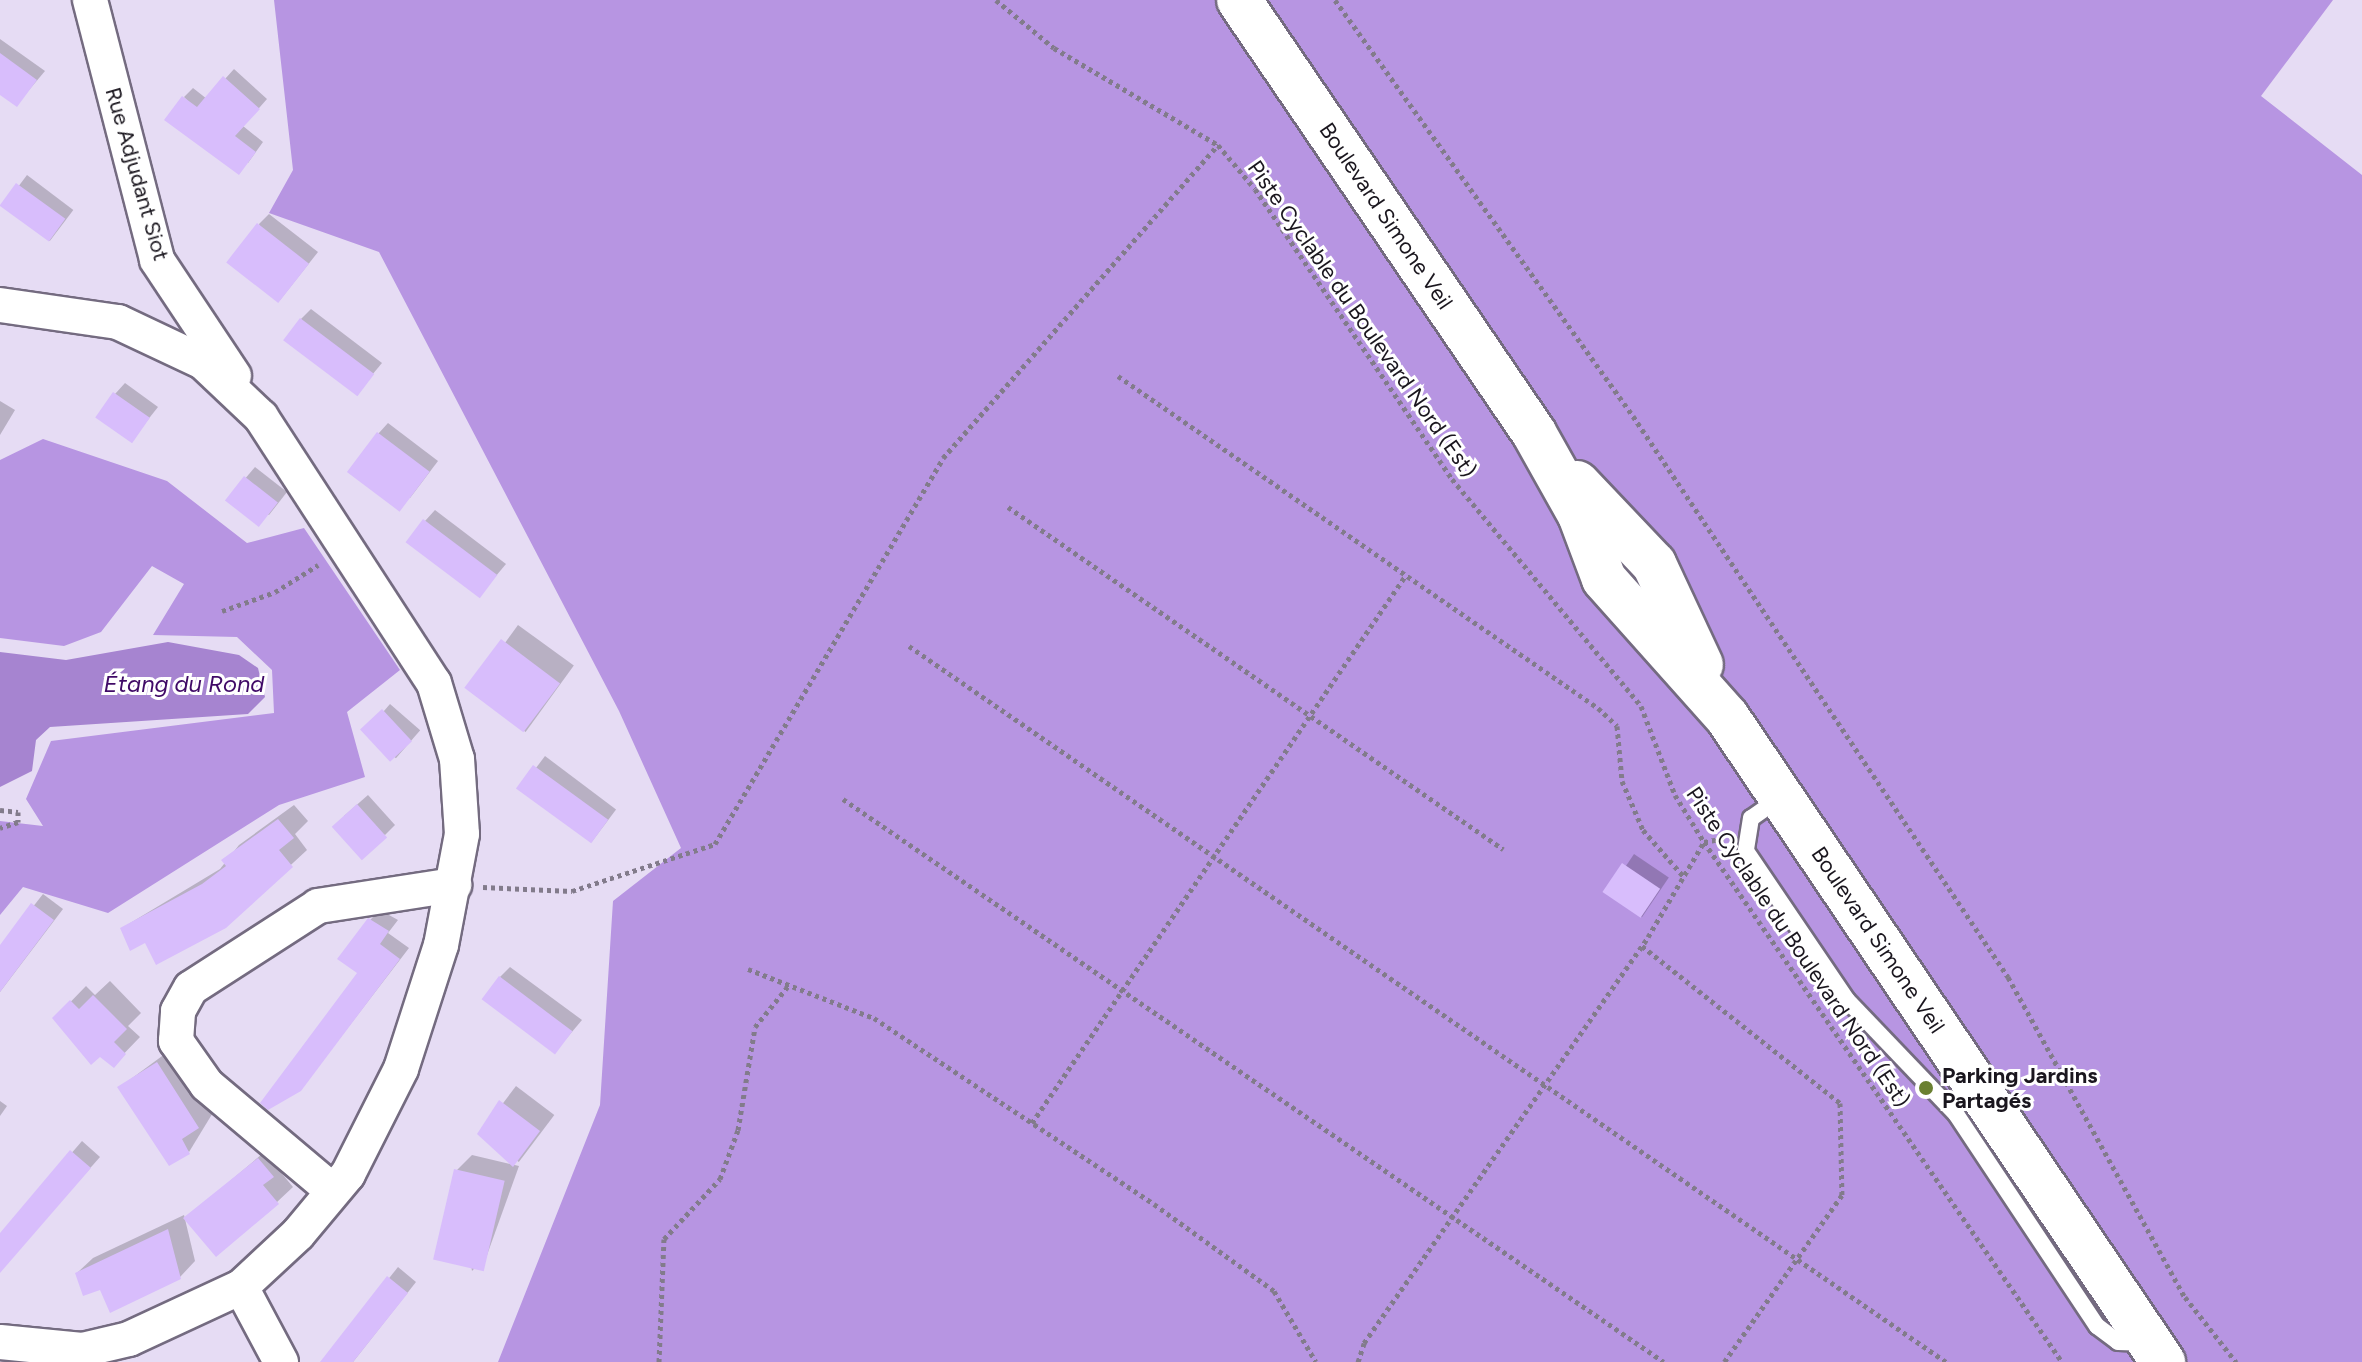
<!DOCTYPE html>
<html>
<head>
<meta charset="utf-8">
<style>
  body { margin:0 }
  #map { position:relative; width:2362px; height:1362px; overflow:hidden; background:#e6dcf4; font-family:Figtree,sans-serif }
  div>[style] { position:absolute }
  .forest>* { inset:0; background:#b795e2 }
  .water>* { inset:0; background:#a684d0 }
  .shadow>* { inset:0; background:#0003; transform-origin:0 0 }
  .building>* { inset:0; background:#d8bdfc; transform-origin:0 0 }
  .path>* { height:5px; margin-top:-2.5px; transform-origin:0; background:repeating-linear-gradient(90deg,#827b8b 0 4px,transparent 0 8px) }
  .roads { filter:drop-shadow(2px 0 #746b80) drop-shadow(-2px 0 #746b80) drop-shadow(0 2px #746b80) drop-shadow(0 -2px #746b80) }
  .service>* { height:16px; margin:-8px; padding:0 8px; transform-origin:8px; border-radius:8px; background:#fff }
  .minor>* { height:34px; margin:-17px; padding:0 17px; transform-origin:17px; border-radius:17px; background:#fff }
  .secondary>* { height:44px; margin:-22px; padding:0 22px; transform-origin:22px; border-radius:22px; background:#fff }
  .dots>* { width:22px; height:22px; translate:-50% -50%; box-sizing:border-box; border:4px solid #fff; border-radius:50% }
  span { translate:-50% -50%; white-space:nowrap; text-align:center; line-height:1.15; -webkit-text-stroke:6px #fff; paint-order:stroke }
  .street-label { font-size:22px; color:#1a161e }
  .poi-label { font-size:22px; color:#1a161e; font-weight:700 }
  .left { translate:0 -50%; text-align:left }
  .water-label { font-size:24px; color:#400a67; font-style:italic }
</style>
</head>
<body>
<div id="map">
  <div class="forest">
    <div style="clip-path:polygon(274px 0,2333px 0,2261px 96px,2362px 175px,2362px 1362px,498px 1362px,600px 1105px,613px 901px,681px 848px,619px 711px,379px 252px,269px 213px,293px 170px)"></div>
    <div style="clip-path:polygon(43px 439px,167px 481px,247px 543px,304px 528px,400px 670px,347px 712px,365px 777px,279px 805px,108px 913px,23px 887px,0 915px,0 821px,43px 826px,26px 799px,51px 741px,274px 713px,272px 670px,237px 637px,153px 635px,184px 584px,152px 566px,101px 632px,64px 646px,0 638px,0 460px)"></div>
  </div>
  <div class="water">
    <div style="clip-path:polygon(168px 642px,239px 655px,258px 668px,265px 697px,248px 714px,50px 727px,36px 740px,32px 771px,0 787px,0 652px,66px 660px)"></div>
  </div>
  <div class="shadow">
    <div style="clip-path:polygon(0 39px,45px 71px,18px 103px,0 88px)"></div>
    <div style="clip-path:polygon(234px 69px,267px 99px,243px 126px,263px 142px,248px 163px,184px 97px,193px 88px,207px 99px)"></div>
    <div style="left:27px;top:175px;width:58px;height:39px;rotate:37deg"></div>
    <div style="clip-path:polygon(269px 214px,318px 252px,280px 300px,259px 224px)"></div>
    <div style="clip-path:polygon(311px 309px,382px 363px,357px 393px,301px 319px)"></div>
    <div style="clip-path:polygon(125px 383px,158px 407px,131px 441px,115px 394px)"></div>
    <div style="clip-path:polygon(0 401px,15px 410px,0 435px)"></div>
    <div style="clip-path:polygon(388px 423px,438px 461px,410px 498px,378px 434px)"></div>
    <div style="clip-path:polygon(255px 467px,287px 492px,269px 515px,227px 500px)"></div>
    <div style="clip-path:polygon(435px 510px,506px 564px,480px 595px,425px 521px)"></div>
    <div style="left:518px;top:625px;width:69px;height:82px;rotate:36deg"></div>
    <div style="left:390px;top:704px;width:40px;height:37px;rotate:41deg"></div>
    <div style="left:545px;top:756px;width:89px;height:40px;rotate:37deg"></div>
    <div style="clip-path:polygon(368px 795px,395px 825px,385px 835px,344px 816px)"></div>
    <div style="clip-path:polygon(294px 805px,308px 821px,295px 834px,307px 850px,225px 926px,146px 941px,122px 928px,220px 869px,239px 845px)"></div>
    <div style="left:1634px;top:854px;width:42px;height:48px;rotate:34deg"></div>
    <div style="clip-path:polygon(43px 894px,63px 909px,0 992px,0 949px)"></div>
    <div style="clip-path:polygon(380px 910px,398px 920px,388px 933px,409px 948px,300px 1090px,359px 973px,370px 920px)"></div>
    <div style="clip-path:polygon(510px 967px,582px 1020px,555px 1052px,500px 977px)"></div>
    <div style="clip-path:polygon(110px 981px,141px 1013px,128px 1026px,140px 1037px,113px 1065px,99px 1054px,91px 1062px,55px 1018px,86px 986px,95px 995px)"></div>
    <div style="clip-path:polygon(173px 1048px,214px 1111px,189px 1152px,120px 1087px)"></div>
    <div style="left:516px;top:1086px;width:48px;height:59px;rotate:37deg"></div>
    <div style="clip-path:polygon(0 1101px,7px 1106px,0 1116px)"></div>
    <div style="clip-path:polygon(82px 1141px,100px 1157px,0 1270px,0 1236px)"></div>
    <div style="clip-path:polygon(274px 1144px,288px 1160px,278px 1169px,293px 1187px,277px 1202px,186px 1218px)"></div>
    <div style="clip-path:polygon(472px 1155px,519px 1166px,487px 1255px,472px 1271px,456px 1171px)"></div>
    <div style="clip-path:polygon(184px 1215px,195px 1261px,180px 1277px,101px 1287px,77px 1273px,93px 1258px)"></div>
    <div style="clip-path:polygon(398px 1267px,416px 1282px,353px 1362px,322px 1362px)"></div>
  </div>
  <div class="building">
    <div style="clip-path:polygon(0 53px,37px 80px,17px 107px,0 95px)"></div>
    <div style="clip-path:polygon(223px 76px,260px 109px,235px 136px,256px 152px,239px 175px,164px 120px,182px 96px,197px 107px)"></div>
    <div style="left:16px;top:183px;width:61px;height:28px;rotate:36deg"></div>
    <div style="left:257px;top:223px;width:66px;height:50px;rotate:38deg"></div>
    <div style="left:300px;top:318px;width:93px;height:28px;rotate:37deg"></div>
    <div style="left:113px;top:392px;width:45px;height:31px;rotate:35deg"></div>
    <div style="left:377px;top:432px;width:66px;height:50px;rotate:37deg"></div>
    <div style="left:244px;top:476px;width:43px;height:31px;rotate:38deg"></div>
    <div style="left:423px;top:519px;width:93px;height:29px;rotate:37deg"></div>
    <div style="left:501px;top:639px;width:74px;height:61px;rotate:37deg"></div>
    <div style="left:382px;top:709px;width:44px;height:30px;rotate:47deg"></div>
    <div style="left:533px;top:765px;width:93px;height:29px;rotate:36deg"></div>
    <div style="left:357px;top:804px;width:45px;height:34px;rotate:48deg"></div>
    <div style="clip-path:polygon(278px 819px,294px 838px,279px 850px,293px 867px,226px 928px,156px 965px,145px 943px,130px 951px,120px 928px,202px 884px,226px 866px,221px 860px)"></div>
    <div style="left:1622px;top:863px;width:46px;height:35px;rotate:34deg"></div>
    <div style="clip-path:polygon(31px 903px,54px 920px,0 992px,0 945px)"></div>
    <div style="clip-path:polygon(368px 918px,389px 931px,380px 944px,400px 959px,301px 1091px,268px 1110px,260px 1103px,357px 973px,337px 959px)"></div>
    <div style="left:499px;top:976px;width:92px;height:29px;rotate:37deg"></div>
    <div style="clip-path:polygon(93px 995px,127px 1029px,114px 1042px,126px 1054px,114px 1068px,100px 1057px,91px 1065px,52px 1018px,70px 1000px,79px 1009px)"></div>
    <div style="clip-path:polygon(157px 1062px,199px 1128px,182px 1139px,190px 1154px,169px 1166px,117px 1087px)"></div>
    <div style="clip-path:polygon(499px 1100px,540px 1131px,513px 1167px,477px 1134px)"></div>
    <div style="clip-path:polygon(70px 1150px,91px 1168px,0 1273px,0 1233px)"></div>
    <div style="clip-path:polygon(258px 1158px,274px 1177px,263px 1185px,279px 1204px,216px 1257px,183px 1218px)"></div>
    <div style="left:454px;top:1169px;width:52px;height:93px;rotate:13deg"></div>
    <div style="clip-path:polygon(168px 1229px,181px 1279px,110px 1313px,100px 1290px,83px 1296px,75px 1273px)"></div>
    <div style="clip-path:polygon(387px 1276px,408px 1293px,353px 1362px,320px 1362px)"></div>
  </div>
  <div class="path">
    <div style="left:996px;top:0;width:75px;rotate:39.6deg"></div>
    <div style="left:1054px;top:48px;width:191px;rotate:30.6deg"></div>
    <div style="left:1218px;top:145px;width:57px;rotate:49.9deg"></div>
    <div style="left:1255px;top:189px;width:351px;rotate:55.8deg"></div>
    <div style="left:1452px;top:479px;width:295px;rotate:50.2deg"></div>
    <div style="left:1641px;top:706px;width:95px;rotate:69.1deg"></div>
    <div style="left:1675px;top:795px;width:55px;rotate:58.3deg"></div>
    <div style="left:1704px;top:842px;width:631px;rotate:55.45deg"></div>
    <div style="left:1335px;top:0;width:512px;rotate:54.38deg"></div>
    <div style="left:1633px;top:416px;width:675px;rotate:56.24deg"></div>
    <div style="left:2008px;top:977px;width:366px;rotate:61.1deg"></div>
    <div style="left:2185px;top:1297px;width:83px;rotate:51.9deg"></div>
    <div style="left:1118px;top:376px;width:584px;rotate:34.67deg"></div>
    <div style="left:1598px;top:708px;width:26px;rotate:43deg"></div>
    <div style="left:1617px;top:726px;width:55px;rotate:84.8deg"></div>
    <div style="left:1622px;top:781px;width:53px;rotate:66.8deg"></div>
    <div style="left:1643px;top:830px;width:62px;rotate:48.9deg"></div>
    <div style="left:1008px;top:507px;width:602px;rotate:34.64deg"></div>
    <div style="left:222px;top:611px;width:56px;rotate:-19.7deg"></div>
    <div style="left:275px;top:592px;width:51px;rotate:-32.1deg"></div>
    <div style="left:909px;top:646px;width:1260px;rotate:34.62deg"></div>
    <div style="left:843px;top:799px;width:995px;rotate:34.44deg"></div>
    <div style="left:0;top:810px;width:18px;rotate:6deg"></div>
    <div style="left:18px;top:812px;width:10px;rotate:90deg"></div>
    <div style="left:18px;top:822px;width:19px;rotate:162deg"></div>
    <div style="left:483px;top:887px;width:89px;rotate:2.6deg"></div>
    <div style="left:572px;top:891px;width:151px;rotate:-18.2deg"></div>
    <div style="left:715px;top:844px;width:448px;rotate:-59.4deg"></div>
    <div style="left:943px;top:458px;width:417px;rotate:-48.7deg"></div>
    <div style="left:1642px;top:946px;width:253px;rotate:38.4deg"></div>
    <div style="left:1840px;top:1103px;width:92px;rotate:88.8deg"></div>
    <div style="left:1842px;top:1195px;width:204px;rotate:125.2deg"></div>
    <div style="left:748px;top:969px;width:135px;rotate:21.3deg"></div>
    <div style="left:874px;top:1018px;width:336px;rotate:33.6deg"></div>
    <div style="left:1154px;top:1204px;width:148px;rotate:35.9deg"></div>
    <div style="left:1274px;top:1291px;width:82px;rotate:59.4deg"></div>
    <div style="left:1032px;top:1123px;width:663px;rotate:-55.69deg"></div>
    <div style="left:659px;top:1362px;width:123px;rotate:-87.7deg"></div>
    <div style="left:664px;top:1239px;width:82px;rotate:-47deg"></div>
    <div style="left:720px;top:1179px;width:52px;rotate:-69.8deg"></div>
    <div style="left:738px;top:1130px;width:104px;rotate:-80.6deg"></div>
    <div style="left:755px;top:1027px;width:54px;rotate:-51deg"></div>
    <div style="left:1358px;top:1362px;width:20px;rotate:-72deg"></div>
    <div style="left:1364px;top:1343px;width:495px;rotate:-55deg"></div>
    <div style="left:1648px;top:937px;width:110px;rotate:-59.5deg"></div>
    <div style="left:1704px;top:842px;width:21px;rotate:-11deg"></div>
  </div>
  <div class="roads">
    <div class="service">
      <div style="left:1780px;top:798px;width:35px;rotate:145deg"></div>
      <div style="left:1751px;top:818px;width:33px;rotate:99deg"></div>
      <div style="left:1746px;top:851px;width:180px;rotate:55.9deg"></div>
      <div style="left:1847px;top:1000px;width:158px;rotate:46.3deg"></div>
      <div style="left:1956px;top:1114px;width:255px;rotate:56.4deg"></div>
      <div style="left:2097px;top:1326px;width:26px;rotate:37deg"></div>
      <div style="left:2118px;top:1342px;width:24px;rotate:2deg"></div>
    </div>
    <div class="minor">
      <div style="left:90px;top:0;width:268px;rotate:75.5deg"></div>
      <div style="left:157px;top:260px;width:139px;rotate:56.4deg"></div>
      <div style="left:0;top:305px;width:119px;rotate:8.2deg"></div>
      <div style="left:118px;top:322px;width:94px;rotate:25.2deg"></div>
      <div style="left:203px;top:362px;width:80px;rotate:43.5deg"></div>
      <div style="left:261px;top:417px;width:317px;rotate:57deg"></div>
      <div style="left:434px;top:683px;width:79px;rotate:73.2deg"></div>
      <div style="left:457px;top:759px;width:75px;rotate:86.2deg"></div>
      <div style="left:462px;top:834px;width:113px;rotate:100.7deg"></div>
      <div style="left:441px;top:945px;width:130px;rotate:107.9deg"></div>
      <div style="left:401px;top:1069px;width:118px;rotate:116.8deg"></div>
      <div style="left:348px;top:1174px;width:78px;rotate:129.8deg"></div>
      <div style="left:298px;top:1234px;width:78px;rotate:137.1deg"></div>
      <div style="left:241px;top:1287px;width:123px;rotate:155.1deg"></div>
      <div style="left:129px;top:1339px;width:48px;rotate:166.8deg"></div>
      <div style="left:82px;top:1350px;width:82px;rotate:-174.4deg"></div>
      <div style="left:333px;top:1191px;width:165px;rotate:-139.9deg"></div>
      <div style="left:207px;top:1085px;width:54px;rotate:-125.2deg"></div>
      <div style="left:176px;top:1041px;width:30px;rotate:-86deg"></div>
      <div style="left:178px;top:1011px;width:26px;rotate:-61deg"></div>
      <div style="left:191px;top:988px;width:151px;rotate:-32.8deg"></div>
      <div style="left:318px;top:906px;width:138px;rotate:-8.8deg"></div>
      <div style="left:241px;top:1287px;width:85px;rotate:61.9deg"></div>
    </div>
    <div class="secondary">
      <div style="left:1239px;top:0;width:524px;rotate:55.73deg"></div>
      <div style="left:1534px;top:433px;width:94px;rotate:60.7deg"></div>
      <div style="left:1580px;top:515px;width:68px;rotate:69.4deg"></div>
      <div style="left:1604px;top:579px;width:185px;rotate:48.3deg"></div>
      <div style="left:1727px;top:717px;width:779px;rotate:55.94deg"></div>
      <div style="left:1577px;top:483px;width:112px;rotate:46.5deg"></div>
      <div style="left:1654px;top:564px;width:111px;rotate:65deg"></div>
    </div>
  </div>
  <div class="dots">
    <div style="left:1926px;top:1088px;background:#6a8031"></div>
  </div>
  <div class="street-label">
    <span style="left:137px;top:174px;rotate:74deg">Rue Adjudant Siot</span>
    <span style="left:1386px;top:216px;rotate:56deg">Boulevard Simone Veil</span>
    <span style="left:1362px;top:319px;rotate:55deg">Piste Cyclable du Boulevard Nord (Est)</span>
    <span style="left:1878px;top:940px;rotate:56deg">Boulevard Simone Veil</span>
    <span style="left:1798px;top:947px;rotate:56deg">Piste Cyclable du Boulevard Nord (Est)</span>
  </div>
  <div class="poi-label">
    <span class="left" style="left:1942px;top:1088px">Parking Jardins<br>Partagés</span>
  </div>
  <div class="water-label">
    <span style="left:184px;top:684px">Étang du Rond</span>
  </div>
</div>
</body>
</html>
